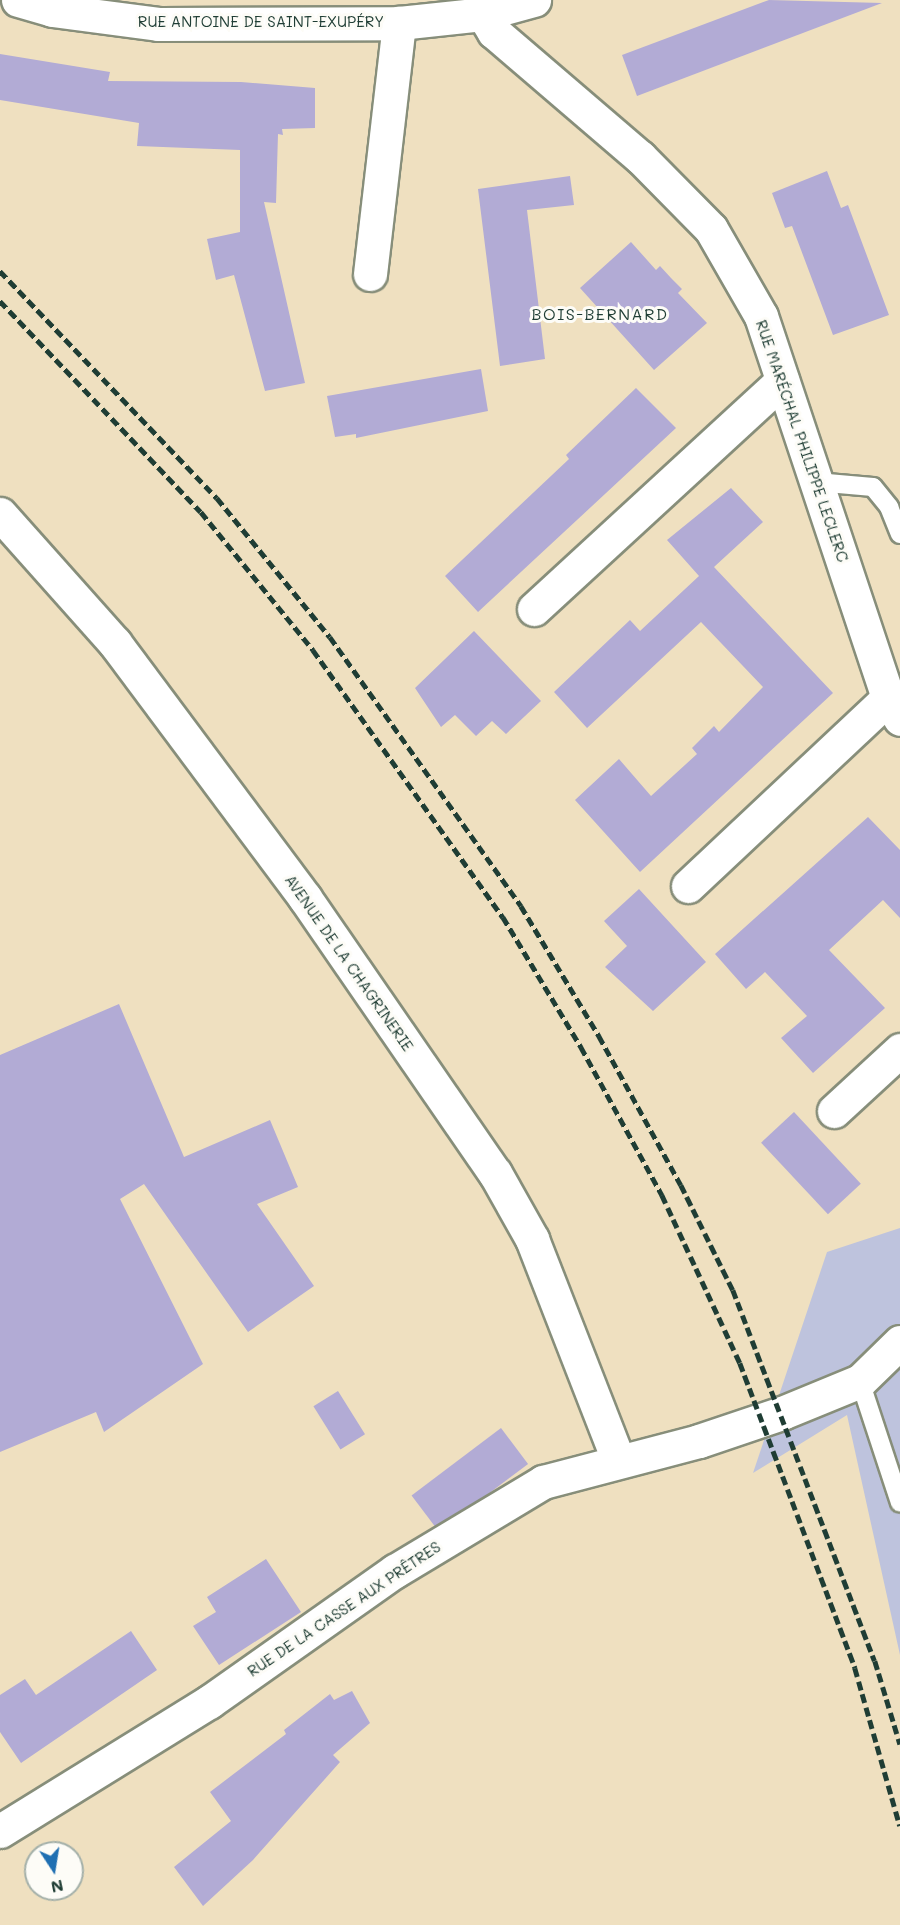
<!DOCTYPE html>
<html>
<head>
<meta charset="utf-8">
<style>
  body { margin:0 }
  #map { position:relative; width:900px; height:1925px; overflow:hidden; background:#efe0c0; font-family:Mali,sans-serif }
  div>[style] { position:absolute }
  .industrial>* { inset:0; background:#bec3dd }
  .building>* { inset:0; background:#b2abd5; transform-origin:0 0 }
  .roads { filter:drop-shadow(2px 0 #878e7a) drop-shadow(-2px 0 #878e7a) drop-shadow(0 2px #878e7a) drop-shadow(0 -2px #878e7a) }
  .lane>* { height:18px; margin:-9px; padding:0 9px; transform-origin:9px; border-radius:9px; background:#fff }
  .street>* { height:33px; margin:-16.5px; padding:0 16.5px; transform-origin:16.5px; border-radius:16.5px; background:#fff }
  .rail>* { height:4.5px; margin-top:-2.25px; transform-origin:0; background:repeating-linear-gradient(90deg,#1f3d34 0 9px,transparent 0 13.5px) }
  span { translate:-50% -50%; white-space:nowrap; text-align:center; line-height:1.15; -webkit-text-stroke:6px #fdfcf7; paint-order:stroke }
  .street-label { font-size:15px; color:#1f3d34 }
  .neighbourhood-label { font-size:16px; color:#1f3d34; letter-spacing:1.5px }
  .north { position:absolute; left:24px; top:1841px; width:60px; height:60px; box-sizing:border-box; background:#fdfcf7; border:2px solid #a4b0a9; border-radius:50%; rotate:168deg; font-size:16px; font-weight:700; line-height:24px; text-align:center; color:#1f3d34 }
  .north::after { content:''; display:block; margin:auto; width:21px; height:27px; background:#1f6fb2; clip-path:polygon(50% 0,100% 100%,50% 72%,0 100%) }
</style>
</head>
<body>
<div id="map">
  <div class="industrial">
    <div style="clip-path:polygon(900px 1228px,900px 1655px,847px 1415px,753px 1473px,827px 1252px)"></div>
  </div>
  <div class="building">
    <div style="clip-path:polygon(769px 0,882px 3px,637px 96px,622px 55px)"></div>
    <div style="clip-path:polygon(0 54px,110px 72px,108px 81px,241px 82px,315px 88px,315px 128px,282px 129px,283px 135px,278px 134px,276px 203px,264px 202px,305px 383px,265px 391px,234px 275px,216px 280px,207px 239px,240px 232px,240px 150px,137px 146px,139px 123px,0 100px)"></div>
    <div style="clip-path:polygon(827px 171px,841px 208px,848px 205px,889px 315px,833px 335px,792px 226px,785px 228px,772px 193px)"></div>
    <div style="clip-path:polygon(570px 176px,574px 205px,527px 210px,545px 359px,500px 366px,478px 189px)"></div>
    <div style="clip-path:polygon(631px 242px,656px 270px,660px 266px,671px 278px,682px 289px,678px 293px,707px 323px,654px 370px,580px 288px)"></div>
    <div style="clip-path:polygon(481px 369px,488px 411px,356px 438px,356px 434px,335px 437px,327px 396px)"></div>
    <div style="clip-path:polygon(636px 388px,676px 428px,478px 612px,445px 576px,569px 459px,566px 455px)"></div>
    <div style="clip-path:polygon(731px 488px,763px 522px,714px 567px,833px 693px,640px 872px,575px 800px,619px 759px,651px 796px,697px 754px,692px 748px,714px 726px,719px 732px,763px 687px,701px 622px,587px 728px,554px 692px,630px 620px,640px 631px,699px 576px,667px 540px)"></div>
    <div style="clip-path:polygon(474px 631px,541px 701px,506px 734px,492px 721px,476px 736px,455px 715px,441px 727px,415px 688px)"></div>
    <div style="clip-path:polygon(868px 817px,900px 850px,900px 918px,883px 900px,829px 950px,885px 1008px,813px 1073px,781px 1038px,807px 1016px,765px 972px,746px 989px,715px 954px)"></div>
    <div style="clip-path:polygon(639px 889px,706px 962px,653px 1011px,605px 967px,627px 946px,604px 921px)"></div>
    <div style="clip-path:polygon(119px 1004px,184px 1157px,270px 1120px,298px 1187px,257px 1204px,314px 1286px,248px 1332px,144px 1184px,120px 1199px,203px 1364px,104px 1432px,96px 1412px,0 1452px,0 1055px)"></div>
    <div style="left:794px;top:1112px;width:98px;height:45px;rotate:47deg"></div>
    <div style="left:338px;top:1391px;width:51px;height:29px;rotate:58deg"></div>
    <div style="left:501px;top:1428px;width:45px;height:112px;rotate:53deg"></div>
    <div style="clip-path:polygon(266px 1559px,301px 1612px,219px 1665px,193px 1626px,216px 1612px,207px 1597px)"></div>
    <div style="clip-path:polygon(131px 1631px,157px 1670px,21px 1763px,0 1732px,0 1695px,25px 1679px,36px 1695px)"></div>
    <div style="clip-path:polygon(352px 1691px,370px 1723px,333px 1755px,340px 1762px,253px 1860px,203px 1906px,174px 1867px,231px 1821px,210px 1792px,286px 1734px,284px 1730px,330px 1694px,334px 1700px)"></div>
  </div>
  <div class="roads">
    <div class="lane">
      <div style="left:816px;top:482px;width:57px;rotate:5deg"></div>
      <div style="left:873px;top:487px;width:26px;rotate:51deg"></div>
      <div style="left:889px;top:507px;width:29px;rotate:68deg"></div>
      <div style="left:860px;top:1381px;width:128px;rotate:71.8deg"></div>
    </div>
    <div class="street">
      <div style="left:18px;top:0;width:35px;rotate:16deg"></div>
      <div style="left:52px;top:10px;width:107px;rotate:7.5deg"></div>
      <div style="left:158px;top:24px;width:241px;rotate:-0.2deg"></div>
      <div style="left:399px;top:23px;width:84px;rotate:-6.1deg"></div>
      <div style="left:483px;top:14px;width:53px;rotate:-15.4deg"></div>
      <div style="left:483px;top:14px;width:21px;rotate:59deg"></div>
      <div style="left:494px;top:32px;width:192px;rotate:40.6deg"></div>
      <div style="left:640px;top:157px;width:101px;rotate:45.4deg"></div>
      <div style="left:711px;top:229px;width:100px;rotate:60.1deg"></div>
      <div style="left:761px;top:316px;width:403px;rotate:71.6deg"></div>
      <div style="left:888px;top:698px;width:24px;rotate:60deg"></div>
      <div style="left:370px;top:274px;width:253px;rotate:-83.4deg"></div>
      <div style="left:0;top:514px;width:173px;rotate:48.3deg"></div>
      <div style="left:115px;top:643px;width:318px;rotate:53.3deg"></div>
      <div style="left:305px;top:898px;width:334px;rotate:55.4deg"></div>
      <div style="left:495px;top:1173px;width:76px;rotate:60.7deg"></div>
      <div style="left:532px;top:1239px;width:237px;rotate:68.7deg"></div>
      <div style="left:534px;top:609px;width:337px;rotate:-42.6deg"></div>
      <div style="left:688px;top:886px;width:274px;rotate:-43.2deg"></div>
      <div style="left:834px;top:1111px;width:90px;rotate:-42.7deg"></div>
      <div style="left:0;top:1831px;width:246px;rotate:-31.7deg"></div>
      <div style="left:209px;top:1702px;width:228px;rotate:-35.2deg"></div>
      <div style="left:395px;top:1571px;width:173px;rotate:-31deg"></div>
      <div style="left:543px;top:1482px;width:161px;rotate:-14.7deg"></div>
      <div style="left:699px;top:1441px;width:88px;rotate:-18.6deg"></div>
      <div style="left:782px;top:1413px;width:84px;rotate:-22.3deg"></div>
      <div style="left:860px;top:1381px;width:56px;rotate:-44.3deg"></div>
    </div>
  </div>
  <div class="rail">
    <div style="left:0;top:271px;width:314px;rotate:46.3deg"></div>
    <div style="left:217px;top:498px;width:179px;rotate:50.9deg"></div>
    <div style="left:330px;top:637px;width:330px;rotate:54.6deg"></div>
    <div style="left:521px;top:906px;width:152px;rotate:59deg"></div>
    <div style="left:599px;top:1036px;width:170px;rotate:61.2deg"></div>
    <div style="left:681px;top:1185px;width:117px;rotate:63.7deg"></div>
    <div style="left:733px;top:1290px;width:397px;rotate:69.1deg"></div>
    <div style="left:875px;top:1661px;width:87px;rotate:73.2deg"></div>
    <div style="left:0;top:301px;width:291px;rotate:46.4deg"></div>
    <div style="left:201px;top:512px;width:178px;rotate:50.9deg"></div>
    <div style="left:313px;top:650px;width:328px;rotate:54.6deg"></div>
    <div style="left:503px;top:917px;width:152px;rotate:59deg"></div>
    <div style="left:581px;top:1047px;width:169px;rotate:61.3deg"></div>
    <div style="left:662px;top:1195px;width:185px;rotate:65.1deg"></div>
    <div style="left:740px;top:1363px;width:326px;rotate:69.3deg"></div>
    <div style="left:855px;top:1668px;width:164px;rotate:74.1deg"></div>
  </div>
  <div class="street-label">
    <span style="left:261px;top:22px">RUE ANTOINE DE SAINT-EXUPÉRY</span>
    <span style="left:802px;top:441px;rotate:71deg">RUE MARÉCHAL PHILIPPE LECLERC</span>
    <span style="left:349px;top:963px;rotate:55deg">AVENUE DE LA CHAGRINERIE</span>
    <span style="left:344px;top:1609px;rotate:-34deg">RUE DE LA CASSE AUX PRÊTRES</span>
  </div>
  <div class="neighbourhood-label">
    <span style="left:600px;top:314px">BOIS-BERNARD</span>
  </div>
  <div class="north">N</div>
</div>
</body>
</html>
